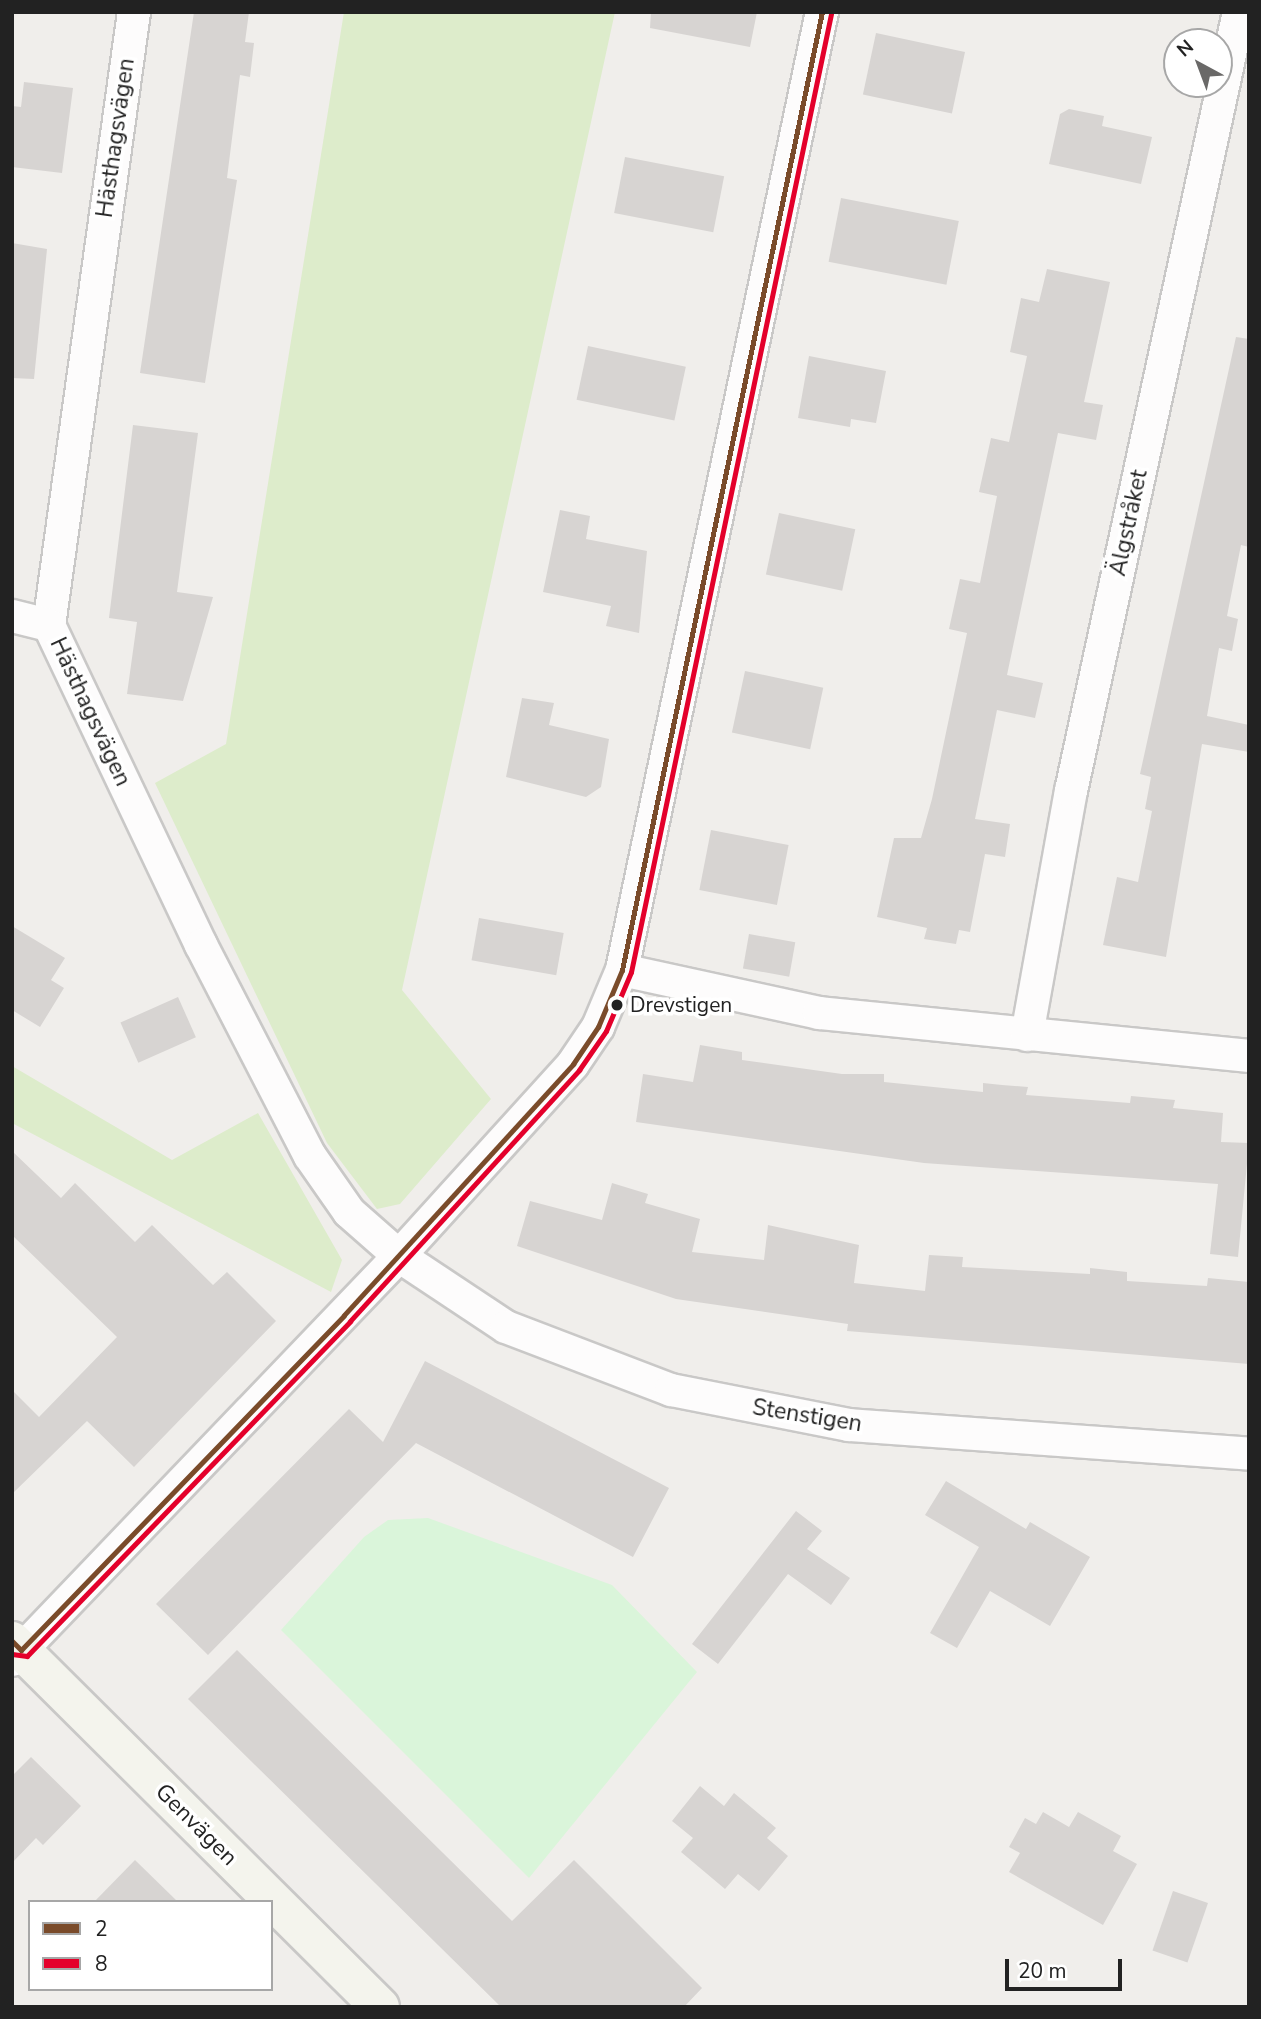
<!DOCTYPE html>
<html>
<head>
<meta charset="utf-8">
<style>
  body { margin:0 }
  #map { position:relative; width:1261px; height:2019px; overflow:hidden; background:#f0eeeb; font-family:"Nunito Sans",sans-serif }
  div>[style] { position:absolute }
  .grass>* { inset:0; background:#ddeccb }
  .park>* { inset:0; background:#daf5da }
  .building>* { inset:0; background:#d7d4d2; transform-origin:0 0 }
  .roads { filter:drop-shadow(2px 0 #c9c8c7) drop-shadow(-2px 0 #c9c8c7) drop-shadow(0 2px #c9c8c7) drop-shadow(0 -2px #c9c8c7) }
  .street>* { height:32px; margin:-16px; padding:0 16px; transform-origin:16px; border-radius:16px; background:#fdfcfc }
  .secondary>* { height:38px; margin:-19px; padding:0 19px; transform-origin:19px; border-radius:19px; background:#f4f4ed }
  .bus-1>* { height:5px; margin:-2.5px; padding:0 2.5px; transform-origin:2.5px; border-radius:2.5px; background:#7a4b2a }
  .bus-2>* { height:5px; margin:-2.5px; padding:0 2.5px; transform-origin:2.5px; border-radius:2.5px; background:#e4002b }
  .dots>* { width:19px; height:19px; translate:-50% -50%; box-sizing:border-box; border:4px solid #fff; border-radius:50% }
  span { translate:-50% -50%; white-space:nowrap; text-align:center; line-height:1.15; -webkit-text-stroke:7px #fff; paint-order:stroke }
  .bus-label { font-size:21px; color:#222 }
  .left { translate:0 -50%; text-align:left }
  .street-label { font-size:23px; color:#222 }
  .frame { position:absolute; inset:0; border:14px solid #222; pointer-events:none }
  .legend { position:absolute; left:28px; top:1900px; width:245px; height:91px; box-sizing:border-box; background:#fff; border:2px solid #a7a7a7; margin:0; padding:9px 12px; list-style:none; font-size:21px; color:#222 }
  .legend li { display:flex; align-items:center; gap:14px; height:35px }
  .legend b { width:35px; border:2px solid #a7a7a7 }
  .north { position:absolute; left:1163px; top:28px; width:70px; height:70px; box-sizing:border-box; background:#fff; border:2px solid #a7a7a7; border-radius:50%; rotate:319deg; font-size:19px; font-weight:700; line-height:28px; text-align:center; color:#222 }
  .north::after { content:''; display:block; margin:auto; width:24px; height:32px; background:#6a6968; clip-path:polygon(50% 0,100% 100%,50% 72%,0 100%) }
  .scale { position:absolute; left:1005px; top:1959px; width:117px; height:32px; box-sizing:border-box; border:4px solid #222; border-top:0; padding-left:9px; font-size:21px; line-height:24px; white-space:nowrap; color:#222; -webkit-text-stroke:5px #fff; paint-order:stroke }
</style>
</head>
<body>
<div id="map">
  <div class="grass">
    <div style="clip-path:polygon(344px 12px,615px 12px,402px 990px,491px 1099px,400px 1204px,377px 1209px,327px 1143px,155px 783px,226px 744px)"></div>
    <div style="clip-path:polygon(12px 1066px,172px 1160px,258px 1113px,342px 1260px,331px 1292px,12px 1123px)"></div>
  </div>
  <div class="park">
    <div style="clip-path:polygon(428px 1518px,612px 1585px,697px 1672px,529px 1878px,281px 1630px,364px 1537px,388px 1520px)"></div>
  </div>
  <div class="building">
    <div style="clip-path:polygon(194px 12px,249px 12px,245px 42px,254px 43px,250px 77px,240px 75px,227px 178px,237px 180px,205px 383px,140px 373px)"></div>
    <div style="clip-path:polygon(651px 12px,757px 12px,750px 47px,650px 28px)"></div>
    <div style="left:876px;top:33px;width:91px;height:63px;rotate:12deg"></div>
    <div style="clip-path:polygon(24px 82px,73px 88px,62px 173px,12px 167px,12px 106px,21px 107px)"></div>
    <div style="clip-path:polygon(1069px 109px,1104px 116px,1102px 126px,1152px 137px,1141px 184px,1049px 164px,1060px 114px)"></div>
    <div style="left:625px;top:157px;width:101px;height:57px;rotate:11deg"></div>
    <div style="left:841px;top:198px;width:120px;height:65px;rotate:11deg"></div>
    <div style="clip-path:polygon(12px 243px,47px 249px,34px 379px,12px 378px)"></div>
    <div style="clip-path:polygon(1047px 269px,1110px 282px,1084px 402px,1103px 405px,1096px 440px,1058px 433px,1007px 675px,1043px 683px,1035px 718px,997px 710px,975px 819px,1010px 824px,1005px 857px,985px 854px,970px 932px,959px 930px,956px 944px,924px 939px,927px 928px,877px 917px,894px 838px,921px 838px,932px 799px,967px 633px,949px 629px,960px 579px,980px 583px,997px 496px,979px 492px,991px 438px,1009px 442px,1027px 356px,1010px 352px,1021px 298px,1039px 302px)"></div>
    <div style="clip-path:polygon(1236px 337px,1249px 339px,1249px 547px,1241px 545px,1227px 616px,1238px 619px,1232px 651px,1219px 648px,1207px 716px,1249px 725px,1249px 752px,1202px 744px,1166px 957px,1103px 945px,1117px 877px,1138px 882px,1152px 811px,1145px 809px,1151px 777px,1140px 774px)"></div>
    <div style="left:588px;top:346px;width:100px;height:55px;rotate:12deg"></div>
    <div style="clip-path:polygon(809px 356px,886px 371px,876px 423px,851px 419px,850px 427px,798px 418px)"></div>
    <div style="clip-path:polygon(133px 425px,198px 433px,177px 592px,213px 597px,183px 701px,127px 694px,137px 622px,109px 618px)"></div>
    <div style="clip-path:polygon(560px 510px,590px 516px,586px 539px,647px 551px,639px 633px,606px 626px,611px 606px,543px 592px)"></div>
    <div style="left:779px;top:513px;width:78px;height:63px;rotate:12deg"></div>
    <div style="left:745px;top:671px;width:80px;height:63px;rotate:12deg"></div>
    <div style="clip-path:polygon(522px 698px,554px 703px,549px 725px,609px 739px,601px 787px,586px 797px,506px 777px)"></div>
    <div style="left:711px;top:830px;width:79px;height:61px;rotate:11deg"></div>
    <div style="left:479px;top:918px;width:86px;height:43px;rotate:10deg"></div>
    <div style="clip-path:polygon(12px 926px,65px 958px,51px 980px,64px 988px,40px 1027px,12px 1010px)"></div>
    <div style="left:749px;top:934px;width:47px;height:35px;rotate:10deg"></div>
    <div style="left:178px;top:997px;width:44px;height:63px;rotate:66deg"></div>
    <div style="clip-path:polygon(700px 1045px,742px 1052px,742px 1060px,842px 1074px,884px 1074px,884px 1082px,983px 1092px,983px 1083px,1002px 1085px,1028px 1087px,1026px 1095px,1130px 1103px,1131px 1096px,1175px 1100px,1173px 1108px,1223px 1113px,1221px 1142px,1249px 1143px,1238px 1257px,1210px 1254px,1218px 1184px,924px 1163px,636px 1122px,643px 1074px,693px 1082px)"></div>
    <div style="clip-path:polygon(12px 1151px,61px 1198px,75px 1183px,135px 1242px,152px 1225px,213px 1285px,227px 1272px,276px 1321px,134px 1467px,87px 1421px,12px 1494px,12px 1390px,39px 1417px,117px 1337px,12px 1235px)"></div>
    <div style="clip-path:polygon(612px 1183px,648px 1194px,645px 1203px,700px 1219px,692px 1252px,764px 1260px,768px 1225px,859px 1245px,854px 1283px,925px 1291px,929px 1255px,963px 1257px,962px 1267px,1090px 1274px,1090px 1268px,1127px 1272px,1127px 1281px,1207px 1286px,1208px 1278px,1249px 1282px,1249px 1364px,847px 1331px,848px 1324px,676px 1299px,517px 1246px,530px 1201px,602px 1220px)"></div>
    <div style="clip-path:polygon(425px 1361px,669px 1488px,633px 1557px,416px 1443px,208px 1655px,156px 1604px,349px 1409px,383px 1442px)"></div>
    <div style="clip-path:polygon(946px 1481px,1026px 1529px,1030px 1522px,1090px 1557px,1050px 1626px,990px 1591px,957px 1648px,930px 1633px,979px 1547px,925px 1515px)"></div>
    <div style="clip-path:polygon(796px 1511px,822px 1531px,807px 1549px,850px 1578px,831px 1605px,788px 1574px,718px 1664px,692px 1644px)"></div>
    <div style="clip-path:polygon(237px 1650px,512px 1921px,574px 1860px,702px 1988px,684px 2007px,501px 2007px,188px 1699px)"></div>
    <div style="clip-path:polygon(31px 1757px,81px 1806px,43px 1845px,36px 1838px,12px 1863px,12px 1776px)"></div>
    <div style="clip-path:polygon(700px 1786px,724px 1806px,734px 1793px,776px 1828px,767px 1838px,788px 1856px,759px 1891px,738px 1874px,725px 1889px,681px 1852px,693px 1838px,672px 1821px)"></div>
    <div style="clip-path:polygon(1043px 1812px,1069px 1827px,1078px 1812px,1121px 1836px,1113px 1851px,1137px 1864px,1103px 1925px,1009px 1872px,1020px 1853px,1009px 1847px,1025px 1818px,1036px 1824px)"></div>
    <div style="clip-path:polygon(135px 1860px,178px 1902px,94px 1902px)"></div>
    <div style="left:1173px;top:1891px;width:37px;height:63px;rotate:19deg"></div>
  </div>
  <div class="roads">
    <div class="street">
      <div style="left:134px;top:12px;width:619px;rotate:97.89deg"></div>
      <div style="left:49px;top:625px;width:354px;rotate:64.6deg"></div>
      <div style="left:201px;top:945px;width:237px;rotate:62.7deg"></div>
      <div style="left:310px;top:1156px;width:68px;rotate:55.1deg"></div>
      <div style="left:349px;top:1212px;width:67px;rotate:41.3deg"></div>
      <div style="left:399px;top:1256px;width:128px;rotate:33.6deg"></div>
      <div style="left:506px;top:1327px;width:177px;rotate:20.9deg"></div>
      <div style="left:671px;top:1390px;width:181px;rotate:11.1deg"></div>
      <div style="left:849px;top:1425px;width:401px;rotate:4.1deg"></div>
      <div style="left:12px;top:616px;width:38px;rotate:14deg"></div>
      <div style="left:622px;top:970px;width:202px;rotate:12.3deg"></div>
      <div style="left:819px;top:1013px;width:432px;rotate:5.7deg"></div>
      <div style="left:1027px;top:1035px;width:248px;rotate:-79.8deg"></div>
      <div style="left:1071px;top:791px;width:797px;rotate:-77.83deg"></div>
      <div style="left:12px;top:1660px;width:559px;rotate:-46.23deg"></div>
      <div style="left:399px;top:1256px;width:259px;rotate:-47.8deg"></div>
      <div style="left:573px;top:1064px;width:45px;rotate:-56deg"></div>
      <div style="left:598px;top:1027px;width:62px;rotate:-67.2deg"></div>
      <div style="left:622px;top:970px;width:979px;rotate:-78.21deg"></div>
    </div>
    <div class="secondary">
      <div style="left:12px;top:1641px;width:519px;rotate:44.84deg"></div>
    </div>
  </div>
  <div class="bus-1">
    <div style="left:12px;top:1641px;width:13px;rotate:45deg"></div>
    <div style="left:21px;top:1650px;width:465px;rotate:-46deg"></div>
    <div style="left:344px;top:1315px;width:340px;rotate:-47.6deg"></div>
    <div style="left:573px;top:1064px;width:45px;rotate:-56deg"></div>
    <div style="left:598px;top:1027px;width:62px;rotate:-67.2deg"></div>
    <div style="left:622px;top:970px;width:979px;rotate:-78.21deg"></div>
  </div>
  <div class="bus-2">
    <div style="left:12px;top:1654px;width:15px;rotate:8deg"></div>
    <div style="left:27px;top:1656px;width:465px;rotate:-46deg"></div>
    <div style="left:350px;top:1321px;width:340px;rotate:-47.6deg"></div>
    <div style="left:579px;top:1070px;width:47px;rotate:-55.3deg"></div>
    <div style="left:606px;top:1031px;width:64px;rotate:-67deg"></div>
    <div style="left:631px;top:972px;width:979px;rotate:-78.21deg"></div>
  </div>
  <div class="dots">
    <div style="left:617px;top:1005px;background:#222"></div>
  </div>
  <div class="bus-label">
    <span class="left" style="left:630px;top:1005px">Drevstigen</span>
  </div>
  <div class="street-label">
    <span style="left:116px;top:138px;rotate:-82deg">Hästhagsvägen</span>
    <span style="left:1129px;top:523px;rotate:-78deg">Älgstråket</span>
    <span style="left:90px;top:712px;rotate:65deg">Hästhagsvägen</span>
    <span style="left:807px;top:1416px;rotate:9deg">Stenstigen</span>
    <span style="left:196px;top:1825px;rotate:45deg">Genvägen</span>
  </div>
  <div class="frame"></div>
  <ul class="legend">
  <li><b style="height:9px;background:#7a4b2a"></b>2</li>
  <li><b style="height:9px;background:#e4002b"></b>8</li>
  </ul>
  <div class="north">N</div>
  <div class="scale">20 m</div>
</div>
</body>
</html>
